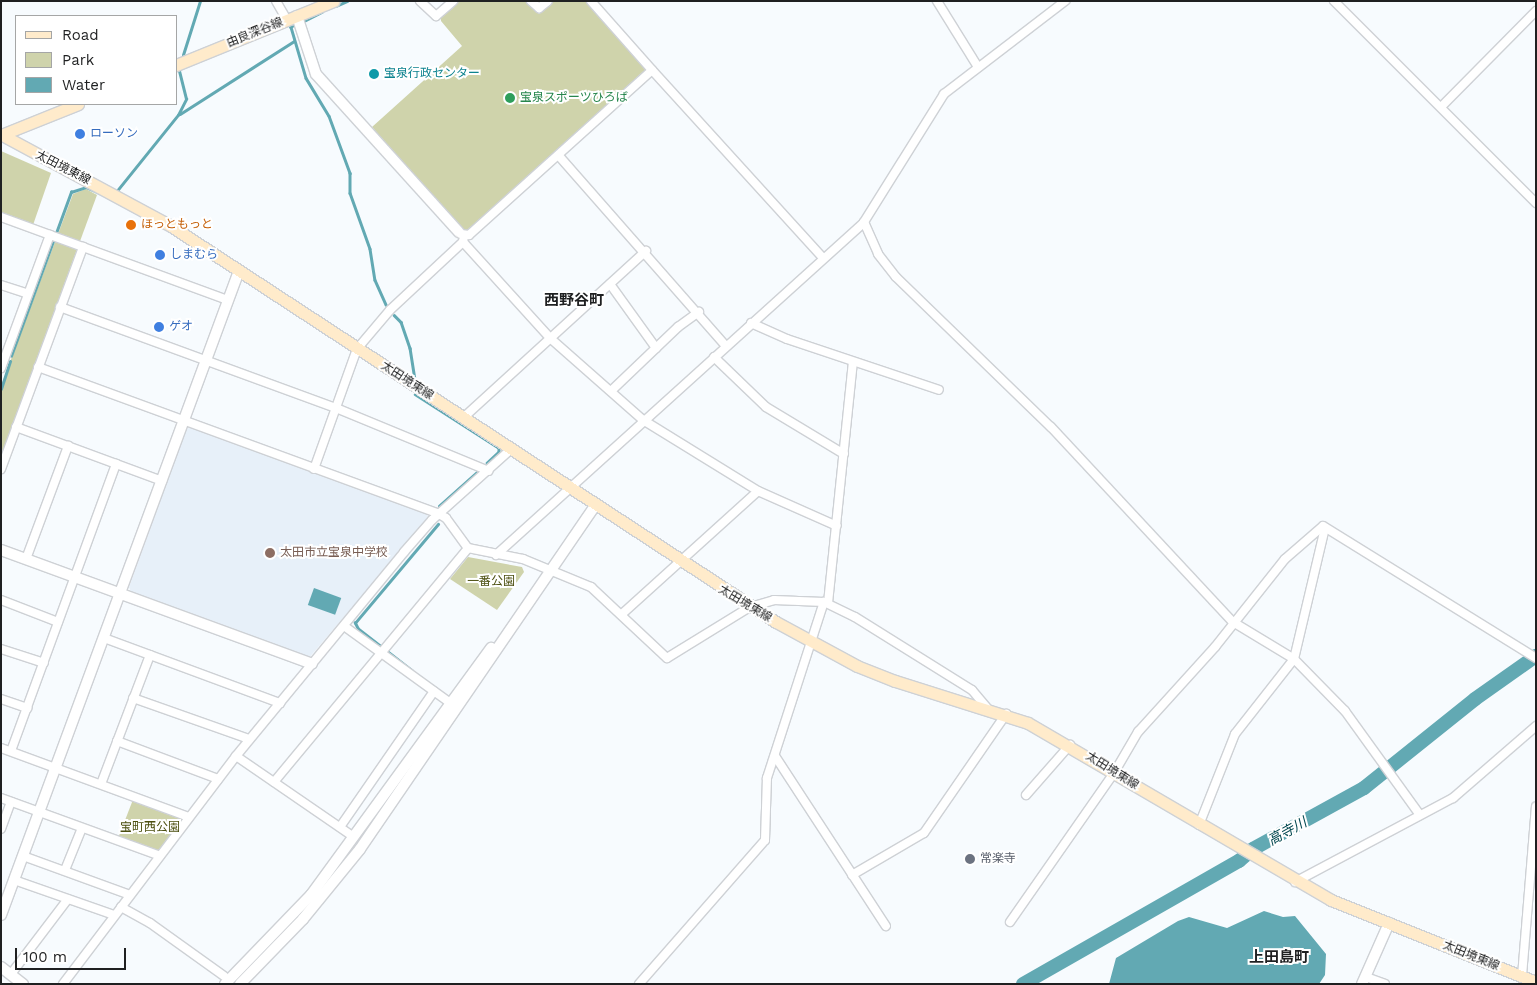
<!DOCTYPE html>
<html>
<head>
<meta charset="utf-8">
<style>
  body { margin:0 }
  #map { position:relative; width:1537px; height:985px; overflow:hidden; background:#f7fbfe; font-family:"Work Sans","Noto Sans JP",sans-serif }
  div>[style] { position:absolute }
  .built>* { inset:0; background:#e7f0f9 }
  .green>* { inset:0; background:#cfd3ab }
  .water>* { inset:0; background:#62a9b3; transform-origin:0 0 }
  .stream>* { height:2.5px; margin:-1.25px; padding:0 1.25px; transform-origin:1.25px; border-radius:1.25px; background:#62a9b3 }
  .river>* { height:14px; margin:-7px; padding:0 7px; transform-origin:7px; border-radius:7px; background:#62a9b3 }
  .roads { filter:drop-shadow(1px 0 #ced1d5) drop-shadow(-1px 0 #ced1d5) drop-shadow(0 1px #ced1d5) drop-shadow(0 -1px #ced1d5) }
  .minor>* { height:8px; margin:-4px; padding:0 4px; transform-origin:4px; border-radius:4px; background:#fff }
  .tertiary>* { height:10px; margin:-5px; padding:0 5px; transform-origin:5px; border-radius:5px; background:#fff }
  .secondary>* { height:11px; margin:-5.5px; padding:0 5.5px; transform-origin:5.5px; border-radius:5.5px; background:#ffebcb }
  .dots>* { width:14px; height:14px; translate:-50% -50%; box-sizing:border-box; border:2px solid #fff; border-radius:50% }
  span { translate:-50% -50%; white-space:nowrap; text-align:center; line-height:1.15; -webkit-text-stroke:4px #fff; paint-order:stroke }
  .street-label { font-size:12px; color:#1f2021 }
  .culture-label { font-size:12px; color:#0d838f }
  .left { translate:0 -50%; text-align:left }
  .leisure-label { font-size:12px; color:#27864d }
  .shop-label { font-size:12px; color:#366cbe }
  .food-label { font-size:12px; color:#c56008 }
  .education-label { font-size:12px; color:#785e54 }
  .park-label { font-size:12px; color:#4c4f10 }
  .worship-label { font-size:12px; color:#5b616d }
  .water-label { font-size:14px; color:#034850; font-style:italic }
  .quarter-label { font-size:15px; color:#1f2021; font-weight:700 }
  .frame { position:absolute; inset:0; border:2px solid #1f2021; pointer-events:none }
  .legend { position:absolute; left:15px; top:15px; width:162px; height:90px; box-sizing:border-box; background:#fff; border:1px solid #a5a6a6; margin:0; padding:6px 9px; list-style:none; font-size:15px; color:#1f2021 }
  .legend li { display:flex; align-items:center; gap:10px; height:25px }
  .legend b { width:25px; border:1px solid #a5a6a6 }
  .scale { position:absolute; left:15px; top:948px; width:111px; height:22px; box-sizing:border-box; border:2px solid #1f2021; border-top:0; padding-left:6px; font-size:15px; line-height:18px; white-space:nowrap; color:#1f2021; -webkit-text-stroke:4px #fff; paint-order:stroke }
</style>
</head>
<body>
<div id="map">
  <div class="built">
    <div style="clip-path:polygon(190px 427px,427px 513px,428px 518px,308px 659px,131px 592px,129px 587px,186px 430px)"></div>
  </div>
  <div class="green">
    <div style="clip-path:polygon(459px 1px,528px 1px,539px 14px,553px 1px,586px 1px,647px 68px,468px 232px,464px 232px,372px 127px,462px 46px,441px 21px,441px 17px)"></div>
    <div style="clip-path:polygon(1px 151px,51px 173px,33px 225px,1px 213px)"></div>
    <div style="clip-path:polygon(86px 189px,97px 195px,1px 456px,1px 386px,73px 194px)"></div>
    <div style="clip-path:polygon(468px 557px,522px 567px,524px 572px,497px 610px,450px 579px)"></div>
    <div style="clip-path:polygon(134px 797px,189px 817px,160px 856px,117px 841px)"></div>
  </div>
  <div class="water">
    <div style="left:314px;top:588px;width:29px;height:18px;rotate:20deg"></div>
    <div style="clip-path:polygon(1264px 911px,1283px 917px,1295px 916px,1326px 954px,1325px 975px,1319px 984px,1109px 984px,1116px 958px,1178px 921px,1189px 917px,1227px 928px)"></div>
  </div>
  <div class="stream">
    <div style="left:336px;top:6px;width:12px;rotate:-24deg"></div>
    <div style="left:302px;top:22px;width:22px;rotate:-27deg"></div>
    <div style="left:297px;top:24px;width:7px;rotate:153deg"></div>
    <div style="left:291px;top:27px;width:53px;rotate:73.6deg"></div>
    <div style="left:306px;top:78px;width:44px;rotate:58.8deg"></div>
    <div style="left:329px;top:116px;width:61px;rotate:69.8deg"></div>
    <div style="left:350px;top:173px;width:20px;rotate:90deg"></div>
    <div style="left:350px;top:193px;width:59px;rotate:70.3deg"></div>
    <div style="left:370px;top:249px;width:31px;rotate:81deg"></div>
    <div style="left:375px;top:280px;width:27px;rotate:66deg"></div>
    <div style="left:183px;top:55px;width:57px;rotate:-72.5deg"></div>
    <div style="left:180px;top:114px;width:135px;rotate:-32.6deg"></div>
    <div style="left:116px;top:192px;width:99px;rotate:-51.2deg"></div>
    <div style="left:178px;top:115px;width:18px;rotate:-63deg"></div>
    <div style="left:186px;top:99px;width:30px;rotate:-104deg"></div>
    <div style="left:394px;top:315px;width:10px;rotate:45deg"></div>
    <div style="left:401px;top:322px;width:28px;rotate:71deg"></div>
    <div style="left:410px;top:348px;width:30px;rotate:81deg"></div>
    <div style="left:11px;top:356px;width:175px;rotate:-69.9deg"></div>
    <div style="left:71px;top:192px;width:16px;rotate:-18deg"></div>
    <div style="left:86px;top:187px;width:27px;rotate:24deg"></div>
    <div style="left:1px;top:389px;width:29px;rotate:-72deg"></div>
    <div style="left:415px;top:394px;width:100px;rotate:32.7deg"></div>
    <div style="left:499px;top:448px;width:4px;rotate:90deg"></div>
    <div style="left:499px;top:452px;width:16px;rotate:137deg"></div>
    <div style="left:439px;top:506px;width:51px;rotate:-41.8deg"></div>
    <div style="left:412px;top:671px;width:68px;rotate:-142.1deg"></div>
    <div style="left:358px;top:629px;width:7px;rotate:-117deg"></div>
    <div style="left:355px;top:623px;width:129px;rotate:-50deg"></div>
  </div>
  <div class="river">
    <div style="left:1023px;top:984px;width:249px;rotate:-29.7deg"></div>
    <div style="left:1239px;top:861px;width:18px;rotate:-41deg"></div>
    <div style="left:1253px;top:849px;width:127px;rotate:-28.8deg"></div>
    <div style="left:1364px;top:788px;width:142px;rotate:-38.7deg"></div>
    <div style="left:1475px;top:699px;width:75px;rotate:-35.2deg"></div>
  </div>
  <div class="roads">
    <div class="minor">
      <div style="left:276px;top:1px;width:22px;rotate:60deg"></div>
      <div style="left:420px;top:1px;width:22px;rotate:43deg"></div>
      <div style="left:436px;top:16px;width:23px;rotate:-41deg"></div>
      <div style="left:531px;top:1px;width:11px;rotate:41deg"></div>
      <div style="left:539px;top:8px;width:11px;rotate:-38deg"></div>
      <div style="left:937px;top:1px;width:78px;rotate:58.2deg"></div>
      <div style="left:1334px;top:1px;width:286px;rotate:45deg"></div>
      <div style="left:652px;top:70px;width:254px;rotate:47.7deg"></div>
      <div style="left:1441px;top:107px;width:135px;rotate:-45.3deg"></div>
      <div style="left:559px;top:156px;width:253px;rotate:48.7deg"></div>
      <div style="left:1px;top:217px;width:242px;rotate:20.1deg"></div>
      <div style="left:864px;top:222px;width:35px;rotate:66deg"></div>
      <div style="left:878px;top:254px;width:29px;rotate:52deg"></div>
      <div style="left:896px;top:277px;width:216px;rotate:44.1deg"></div>
      <div style="left:1051px;top:427px;width:267px;rotate:47deg"></div>
      <div style="left:1233px;top:622px;width:71px;rotate:31.2deg"></div>
      <div style="left:1294px;top:659px;width:73px;rotate:45.6deg"></div>
      <div style="left:1345px;top:711px;width:128px;rotate:54.2deg"></div>
      <div style="left:461px;top:234px;width:8px;rotate:7deg"></div>
      <div style="left:469px;top:235px;width:246px;rotate:-42deg"></div>
      <div style="left:652px;top:70px;width:92px;rotate:-131.5deg"></div>
      <div style="left:464px;top:236px;width:6px;rotate:99deg"></div>
      <div style="left:463px;top:242px;width:130px;rotate:47.8deg"></div>
      <div style="left:550px;top:338px;width:124px;rotate:41.4deg"></div>
      <div style="left:643px;top:420px;width:135px;rotate:31.7deg"></div>
      <div style="left:758px;top:491px;width:86px;rotate:23.9deg"></div>
      <div style="left:610px;top:284px;width:79px;rotate:54.3deg"></div>
      <div style="left:1px;top:285px;width:28px;rotate:18deg"></div>
      <div style="left:60px;top:307px;width:294px;rotate:20.1deg"></div>
      <div style="left:336px;top:408px;width:165px;rotate:22.4deg"></div>
      <div style="left:751px;top:323px;width:39px;rotate:24deg"></div>
      <div style="left:787px;top:339px;width:160px;rotate:18.5deg"></div>
      <div style="left:714px;top:357px;width:72px;rotate:43.9deg"></div>
      <div style="left:766px;top:407px;width:91px;rotate:31.1deg"></div>
      <div style="left:38px;top:367px;width:427px;rotate:20.1deg"></div>
      <div style="left:439px;top:514px;width:8px;rotate:30deg"></div>
      <div style="left:446px;top:518px;width:37px;rotate:54deg"></div>
      <div style="left:468px;top:548px;width:56px;rotate:11.3deg"></div>
      <div style="left:523px;top:559px;width:74px;rotate:22.4deg"></div>
      <div style="left:591px;top:587px;width:104px;rotate:43.1deg"></div>
      <div style="left:667px;top:658px;width:97px;rotate:-31.6deg"></div>
      <div style="left:750px;top:607px;width:25px;rotate:-16deg"></div>
      <div style="left:774px;top:600px;width:50px;rotate:2.3deg"></div>
      <div style="left:824px;top:602px;width:34px;rotate:26deg"></div>
      <div style="left:855px;top:617px;width:138px;rotate:32deg"></div>
      <div style="left:972px;top:690px;width:25px;rotate:50deg"></div>
      <div style="left:1px;top:368px;width:142px;rotate:-69.8deg"></div>
      <div style="left:611px;top:391px;width:93px;rotate:-43.7deg"></div>
      <div style="left:678px;top:327px;width:26px;rotate:-36deg"></div>
      <div style="left:463px;top:418px;width:248px;rotate:-42.4deg"></div>
      <div style="left:16px;top:427px;width:156px;rotate:20.3deg"></div>
      <div style="left:1px;top:469px;width:237px;rotate:-69.7deg"></div>
      <div style="left:314px;top:469px;width:127px;rotate:-70.3deg"></div>
      <div style="left:357px;top:349px;width:51px;rotate:-49.8deg"></div>
      <div style="left:390px;top:310px;width:100px;rotate:-43deg"></div>
      <div style="left:496px;top:555px;width:496px;rotate:-42.1deg"></div>
      <div style="left:864px;top:222px;width:151px;rotate:-58deg"></div>
      <div style="left:944px;top:94px;width:153px;rotate:-37.5deg"></div>
      <div style="left:26px;top:559px;width:121px;rotate:-69.6deg"></div>
      <div style="left:1px;top:600px;width:61px;rotate:21.1deg"></div>
      <div style="left:828px;top:603px;width:242px;rotate:-84.1deg"></div>
      <div style="left:622px;top:614px;width:183px;rotate:-42.1deg"></div>
      <div style="left:344px;top:626px;width:130px;rotate:35.9deg"></div>
      <div style="left:104px;top:638px;width:188px;rotate:20.3deg"></div>
      <div style="left:1px;top:649px;width:45px;rotate:18deg"></div>
      <div style="left:133px;top:698px;width:123px;rotate:19.5deg"></div>
      <div style="left:1px;top:699px;width:28px;rotate:19deg"></div>
      <div style="left:117px;top:741px;width:108px;rotate:20.6deg"></div>
      <div style="left:1px;top:748px;width:200px;rotate:20.2deg"></div>
      <div style="left:11px;top:751px;width:306px;rotate:-69.9deg"></div>
      <div style="left:236px;top:756px;width:143px;rotate:34.5deg"></div>
      <div style="left:775px;top:756px;width:203px;rotate:56.9deg"></div>
      <div style="left:274px;top:782px;width:304px;rotate:-50.3deg"></div>
      <div style="left:101px;top:784px;width:138px;rotate:-69.2deg"></div>
      <div style="left:1026px;top:795px;width:67px;rotate:-48.7deg"></div>
      <div style="left:1px;top:798px;width:169px;rotate:20deg"></div>
      <div style="left:1199px;top:825px;width:98px;rotate:-68.4deg"></div>
      <div style="left:1235px;top:734px;width:95px;rotate:-51.8deg"></div>
      <div style="left:1294px;top:659px;width:135px;rotate:-76.7deg"></div>
      <div style="left:340px;top:827px;width:165px;rotate:-55.3deg"></div>
      <div style="left:1px;top:829px;width:29px;rotate:-70deg"></div>
      <div style="left:23px;top:856px;width:114px;rotate:20deg"></div>
      <div style="left:65px;top:870px;width:45px;rotate:-68deg"></div>
      <div style="left:852px;top:875px;width:83px;rotate:-30.3deg"></div>
      <div style="left:924px;top:833px;width:145px;rotate:-55.4deg"></div>
      <div style="left:14px;top:880px;width:106px;rotate:19.3deg"></div>
      <div style="left:1295px;top:882px;width:179px;rotate:-28deg"></div>
      <div style="left:1453px;top:798px;width:110px;rotate:-40.9deg"></div>
      <div style="left:121px;top:907px;width:33px;rotate:29deg"></div>
      <div style="left:150px;top:923px;width:91px;rotate:35.6deg"></div>
      <div style="left:1010px;top:922px;width:182px;rotate:-55.1deg"></div>
      <div style="left:1114px;top:773px;width:48px;rotate:-59.7deg"></div>
      <div style="left:1138px;top:732px;width:115px;rotate:-47.8deg"></div>
      <div style="left:1215px;top:647px;width:112px;rotate:-51.5deg"></div>
      <div style="left:1285px;top:559px;width:50px;rotate:-41deg"></div>
      <div style="left:1323px;top:526px;width:251px;rotate:31.8deg"></div>
      <div style="left:11px;top:974px;width:94px;rotate:-52.8deg"></div>
      <div style="left:1522px;top:976px;width:170px;rotate:-85.3deg"></div>
      <div style="left:1366px;top:977px;width:20px;rotate:20deg"></div>
      <div style="left:63px;top:984px;width:286px;rotate:-52.8deg"></div>
      <div style="left:236px;top:756px;width:264px;rotate:-50.5deg"></div>
      <div style="left:404px;top:552px;width:43px;rotate:-48.8deg"></div>
      <div style="left:432px;top:520px;width:106px;rotate:-41.9deg"></div>
      <div style="left:639px;top:984px;width:191px;rotate:-48.8deg"></div>
      <div style="left:765px;top:840px;width:62px;rotate:-88.2deg"></div>
      <div style="left:767px;top:778px;width:185px;rotate:-72.1deg"></div>
    </div>
    <div class="tertiary">
      <div style="left:297px;top:16px;width:61px;rotate:71.9deg"></div>
      <div style="left:316px;top:74px;width:213px;rotate:47.9deg"></div>
      <div style="left:1px;top:550px;width:331px;rotate:20.1deg"></div>
      <div style="left:1px;top:915px;width:687px;rotate:-69.72deg"></div>
      <div style="left:1px;top:967px;width:28px;rotate:38deg"></div>
      <div style="left:225px;top:984px;width:124px;rotate:-46deg"></div>
      <div style="left:311px;top:895px;width:306px;rotate:-53.9deg"></div>
      <div style="left:240px;top:984px;width:91px;rotate:-45.9deg"></div>
      <div style="left:303px;top:919px;width:90px;rotate:-50.8deg"></div>
      <div style="left:360px;top:849px;width:416px;rotate:-55.6deg"></div>
      <div style="left:1362px;top:984px;width:67px;rotate:-66.1deg"></div>
    </div>
    <div class="secondary">
      <div style="left:176px;top:65px;width:170px;rotate:-22.1deg"></div>
      <div style="left:1px;top:135px;width:83px;rotate:-21.9deg"></div>
      <div style="left:2px;top:135px;width:192px;rotate:28.3deg"></div>
      <div style="left:171px;top:226px;width:723px;rotate:33.21deg"></div>
      <div style="left:776px;top:622px;width:92px;rotate:28.5deg"></div>
      <div style="left:857px;top:666px;width:41px;rotate:21.5deg"></div>
      <div style="left:895px;top:681px;width:139px;rotate:17.5deg"></div>
      <div style="left:1028px;top:723px;width:351px;rotate:30.3deg"></div>
      <div style="left:1331px;top:900px;width:221px;rotate:21.8deg"></div>
    </div>
  </div>
  <div class="dots">
    <div style="left:374px;top:74px;background:#0f9aa8"></div>
    <div style="left:510px;top:98px;background:#2e9e5b"></div>
    <div style="left:80px;top:134px;background:#3f7fe0"></div>
    <div style="left:131px;top:225px;background:#e8710a"></div>
    <div style="left:160px;top:255px;background:#3f7fe0"></div>
    <div style="left:159px;top:327px;background:#3f7fe0"></div>
    <div style="left:270px;top:553px;background:#8d6e63"></div>
    <div style="left:970px;top:859px;background:#6b7280"></div>
  </div>
  <div class="street-label">
    <span style="left:255px;top:33px;rotate:-22deg">由良深谷線</span>
    <span style="left:63px;top:168px;rotate:27deg">太田境東線</span>
    <span style="left:407px;top:381px;rotate:33deg">太田境東線</span>
    <span style="left:745px;top:604px;rotate:31deg">太田境東線</span>
    <span style="left:1112px;top:771px;rotate:32deg">太田境東線</span>
    <span style="left:1471px;top:956px;rotate:22deg">太田境東線</span>
  </div>
  <div class="culture-label">
    <span class="left" style="left:384px;top:74px">宝泉行政センター</span>
  </div>
  <div class="leisure-label">
    <span class="left" style="left:520px;top:98px">宝泉スポーツひろば</span>
  </div>
  <div class="shop-label">
    <span class="left" style="left:90px;top:134px">ローソン</span>
    <span class="left" style="left:170px;top:255px">しまむら</span>
    <span class="left" style="left:169px;top:327px">ゲオ</span>
  </div>
  <div class="food-label">
    <span class="left" style="left:141px;top:225px">ほっともっと</span>
  </div>
  <div class="education-label">
    <span class="left" style="left:280px;top:553px">太田市立宝泉中学校</span>
  </div>
  <div class="park-label">
    <span style="left:491px;top:582px">一番公園</span>
    <span style="left:150px;top:828px">宝町西公園</span>
  </div>
  <div class="worship-label">
    <span class="left" style="left:980px;top:859px">常楽寺</span>
  </div>
  <div class="water-label">
    <span style="left:1287px;top:831px;rotate:-29deg">高寺川</span>
  </div>
  <div class="quarter-label">
    <span style="left:574px;top:301px">西野谷町</span>
    <span style="left:1279px;top:958px">上田島町</span>
  </div>
  <div class="frame"></div>
  <ul class="legend">
  <li><b style="height:6px;background:#ffebcb"></b>Road</li>
  <li><b style="height:14px;background:#cfd3ab"></b>Park</li>
  <li><b style="height:14px;background:#62a9b3"></b>Water</li>
  </ul>
  <div class="scale">100 m</div>
</div>
</body>
</html>
